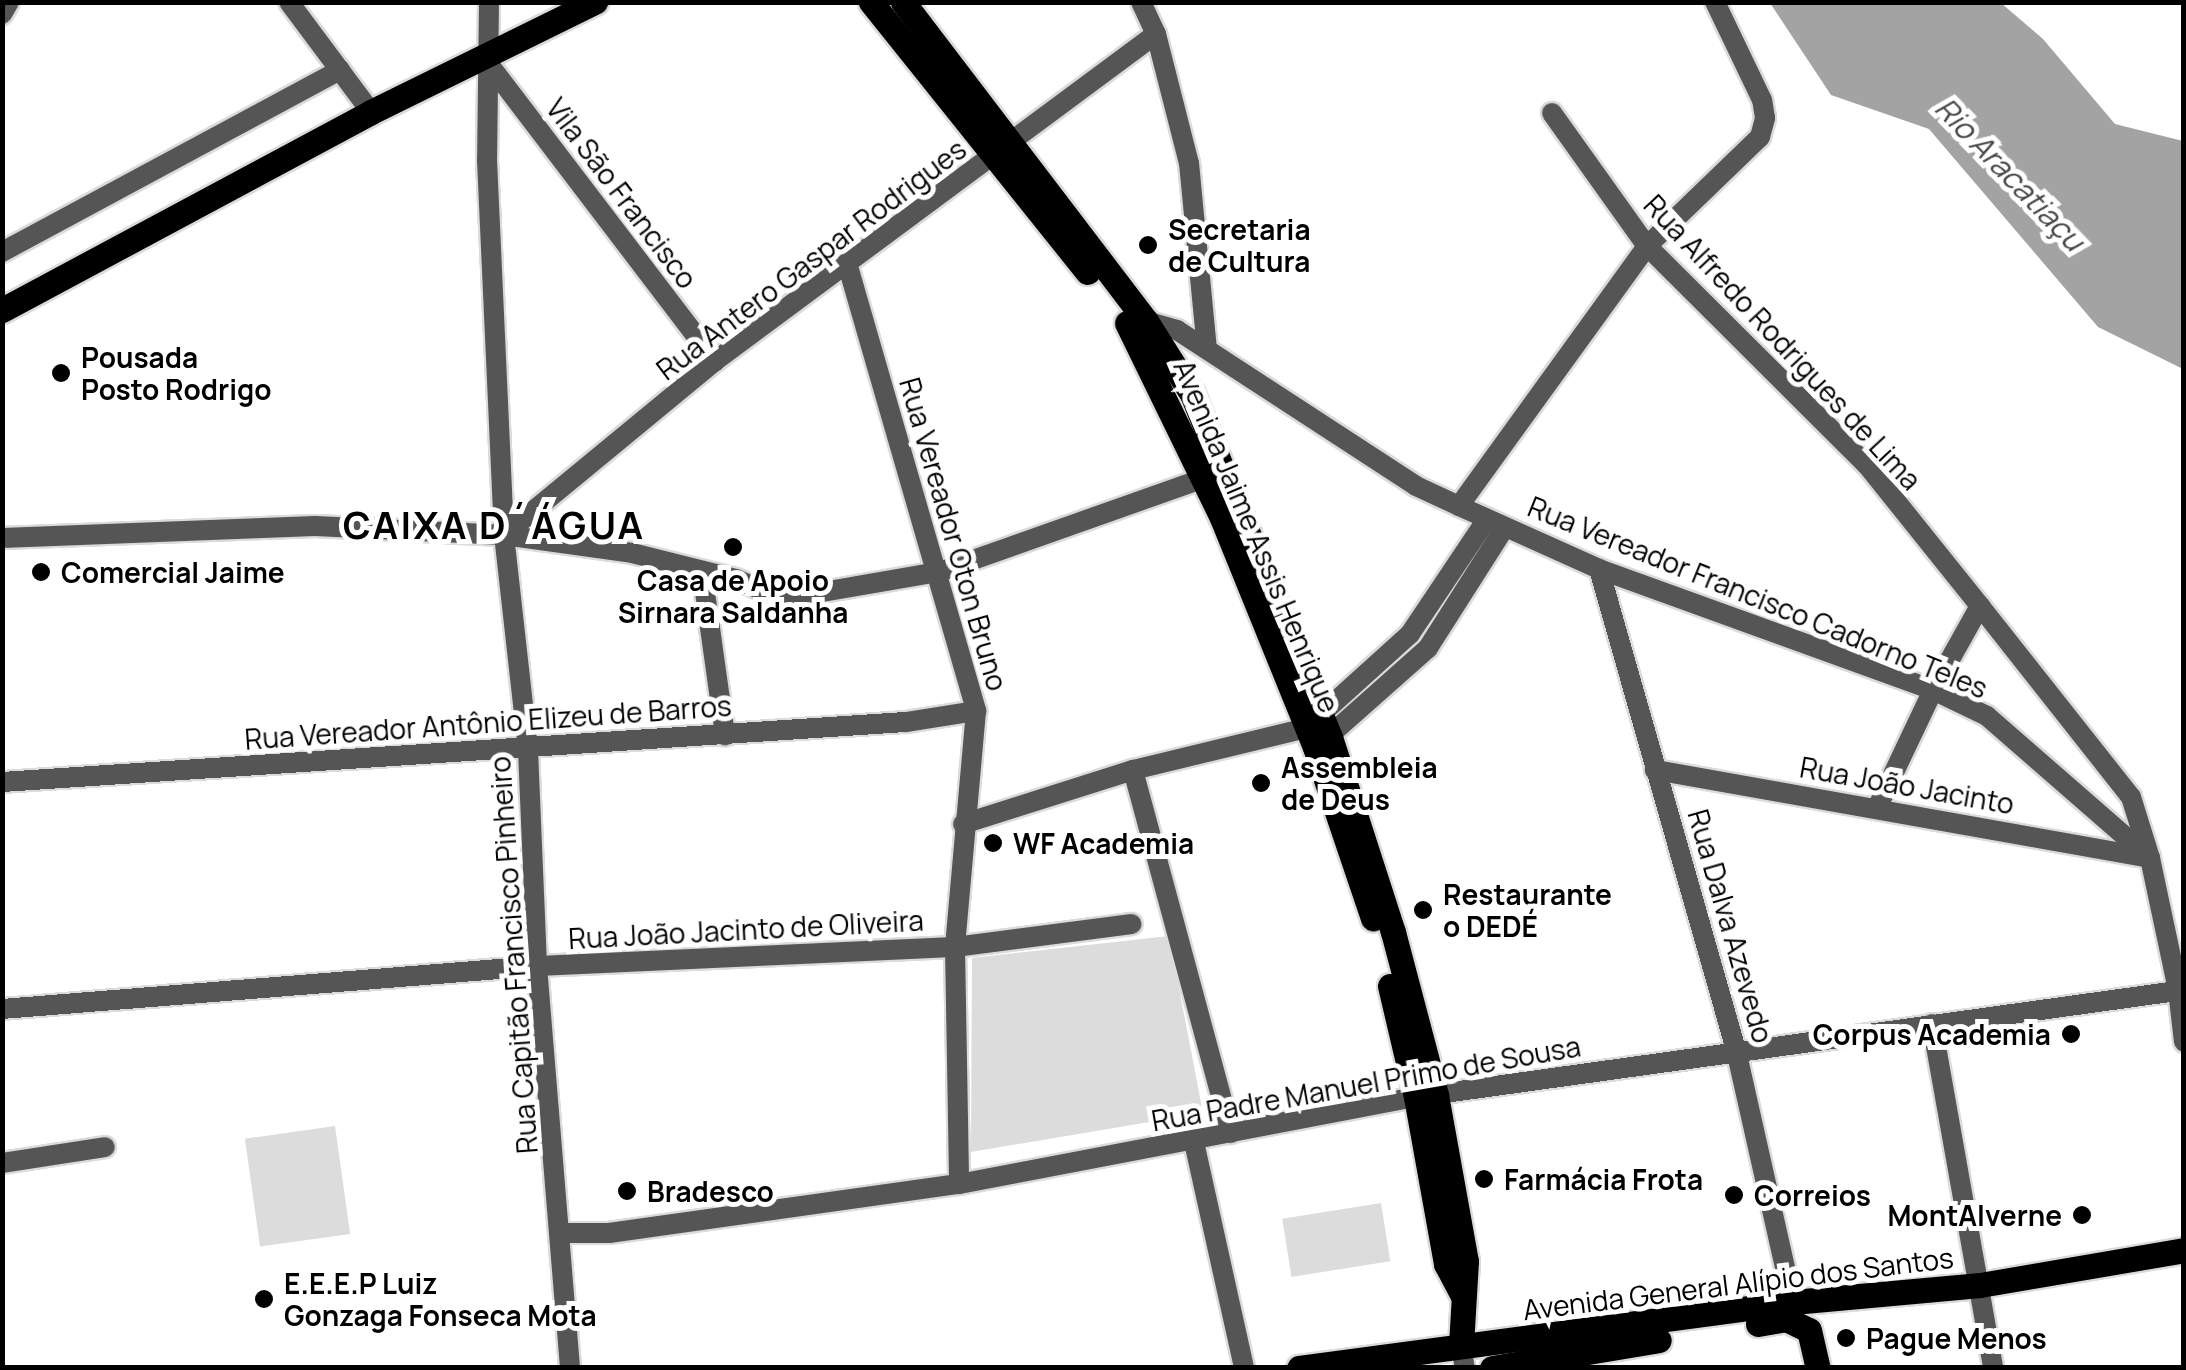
<!DOCTYPE html>
<html>
<head>
<meta charset="utf-8">
<style>
  body { margin:0 }
  #map { position:relative; width:2186px; height:1370px; overflow:hidden; background:#fff; font-family:Manrope,sans-serif }
  div>[style] { position:absolute }
  .green>* { inset:0; background:#dcdcdc; transform-origin:0 0 }
  .water>* { inset:0; background:#a3a3a3 }
  .roads { filter:drop-shadow(2px 0 #dbdbdb) drop-shadow(-2px 0 #dbdbdb) drop-shadow(0 2px #dbdbdb) drop-shadow(0 -2px #dbdbdb) }
  .minor>* { height:20px; margin:-10px; padding:0 10px; transform-origin:10px; border-radius:10px; background:#555 }
  .primary>* { height:25px; margin:-12.5px; padding:0 12.5px; transform-origin:12.5px; border-radius:12.5px; background:#000 }
  .dots>* { width:28px; height:28px; translate:-50% -50%; box-sizing:border-box; border:5px solid #fff; border-radius:50% }
  span { translate:-50% -50%; white-space:nowrap; text-align:center; line-height:1.15; -webkit-text-stroke:10px #fff; paint-order:stroke }
  .street-label { font-size:28px; color:#000 }
  .poi-label { font-size:28px; color:#000; font-weight:700 }
  .left { translate:0 -50%; text-align:left }
  .right { translate:-100% -50%; text-align:right }
  .water-label { font-size:30px; color:#444; font-style:italic }
  .district-label { font-size:38px; color:#000; font-weight:700; letter-spacing:2.5px }
  .frame { position:absolute; inset:0; border:5px solid #000; pointer-events:none }
</style>
</head>
<body>
<div id="map">
  <div class="green">
    <div style="clip-path:polygon(1169px 936px,1203px 1113px,971px 1152px,972px 958px)"></div>
    <div style="left:335px;top:1126px;width:109px;height:91px;rotate:82deg"></div>
    <div style="left:1381px;top:1203px;width:59px;height:100px;rotate:81deg"></div>
  </div>
  <div class="water">
    <div style="clip-path:polygon(1770px 3px,2001px 3px,2043px 39px,2115px 124px,2183px 141px,2183px 369px,2098px 327px,1929px 129px,1831px 95px)"></div>
  </div>
  <div class="roads">
    <div class="minor">
      <div style="left:289px;top:2px;width:137px;rotate:53.3deg"></div>
      <div style="left:489px;top:2px;width:158px;rotate:90.7deg"></div>
      <div style="left:487px;top:160px;width:375px;rotate:87.4deg"></div>
      <div style="left:504px;top:535px;width:216px;rotate:83.6deg"></div>
      <div style="left:528px;top:750px;width:216px;rotate:87.6deg"></div>
      <div style="left:537px;top:966px;width:403px;rotate:85.3deg"></div>
      <div style="left:1141px;top:2px;width:35px;rotate:65deg"></div>
      <div style="left:1156px;top:34px;width:133px;rotate:75.7deg"></div>
      <div style="left:1189px;top:163px;width:187px;rotate:84.5deg"></div>
      <div style="left:2px;top:14px;width:14px;rotate:-60deg"></div>
      <div style="left:485px;top:59px;width:380px;rotate:52.7deg"></div>
      <div style="left:1552px;top:113px;width:163px;rotate:54.5deg"></div>
      <div style="left:1647px;top:246px;width:310px;rotate:44.9deg"></div>
      <div style="left:1867px;top:465px;width:181px;rotate:51.3deg"></div>
      <div style="left:1980px;top:606px;width:243px;rotate:51.7deg"></div>
      <div style="left:2131px;top:797px;width:64px;rotate:72.7deg"></div>
      <div style="left:2150px;top:858px;width:503px;rotate:-169.92deg"></div>
      <div style="left:2px;top:252px;width:384px;rotate:-28.3deg"></div>
      <div style="left:847px;top:263px;width:466px;rotate:73.9deg"></div>
      <div style="left:976px;top:711px;width:237px;rotate:95.1deg"></div>
      <div style="left:955px;top:947px;width:237px;rotate:89deg"></div>
      <div style="left:1139px;top:319px;width:40px;rotate:16deg"></div>
      <div style="left:1177px;top:330px;width:285px;rotate:33.1deg"></div>
      <div style="left:1416px;top:486px;width:47px;rotate:24.9deg"></div>
      <div style="left:1459px;top:506px;width:154px;rotate:24.2deg"></div>
      <div style="left:1599px;top:569px;width:355px;rotate:19.9deg"></div>
      <div style="left:1933px;top:690px;width:60px;rotate:25.7deg"></div>
      <div style="left:1987px;top:716px;width:216px;rotate:41.1deg"></div>
      <div style="left:2150px;top:858px;width:135px;rotate:78deg"></div>
      <div style="left:2178px;top:990px;width:52px;rotate:83.4deg"></div>
      <div style="left:1459px;top:506px;width:321px;rotate:-54.1deg"></div>
      <div style="left:1647px;top:246px;width:157px;rotate:-44deg"></div>
      <div style="left:1760px;top:137px;width:20px;rotate:-75deg"></div>
      <div style="left:1765px;top:118px;width:18px;rotate:-99deg"></div>
      <div style="left:1762px;top:100px;width:109px;rotate:-115.6deg"></div>
      <div style="left:504px;top:535px;width:273px;rotate:-39.5deg"></div>
      <div style="left:715px;top:361px;width:549px;rotate:-36.56deg"></div>
      <div style="left:2px;top:538px;width:313px;rotate:-2.2deg"></div>
      <div style="left:315px;top:526px;width:189px;rotate:2.7deg"></div>
      <div style="left:504px;top:535px;width:129px;rotate:8deg"></div>
      <div style="left:632px;top:553px;width:107px;rotate:14deg"></div>
      <div style="left:736px;top:579px;width:50px;rotate:23.5deg"></div>
      <div style="left:782px;top:599px;width:159px;rotate:-9.8deg"></div>
      <div style="left:939px;top:572px;width:281px;rotate:-19.5deg"></div>
      <div style="left:1599px;top:569px;width:500px;rotate:74.1deg"></div>
      <div style="left:1736px;top:1050px;width:258px;rotate:77.3deg"></div>
      <div style="left:702px;top:571px;width:166px;rotate:82deg"></div>
      <div style="left:1321px;top:743px;width:143px;rotate:-41.6deg"></div>
      <div style="left:1428px;top:648px;width:143px;rotate:-57.5deg"></div>
      <div style="left:1133px;top:770px;width:376px;rotate:74.9deg"></div>
      <div style="left:2px;top:782px;width:906px;rotate:-3.8deg"></div>
      <div style="left:906px;top:722px;width:71px;rotate:-8.9deg"></div>
      <div style="left:1878px;top:806px;width:128px;rotate:-64.6deg"></div>
      <div style="left:1933px;top:690px;width:96px;rotate:-60.8deg"></div>
      <div style="left:963px;top:824px;width:178px;rotate:-17.6deg"></div>
      <div style="left:1133px;top:770px;width:178px;rotate:-13.6deg"></div>
      <div style="left:1306px;top:728px;width:140px;rotate:-42.1deg"></div>
      <div style="left:1410px;top:634px;width:138px;rotate:-56.2deg"></div>
      <div style="left:2px;top:1009px;width:537px;rotate:-4.6deg"></div>
      <div style="left:537px;top:966px;width:418px;rotate:-2.6deg"></div>
      <div style="left:955px;top:947px;width:178px;rotate:-7.4deg"></div>
      <div style="left:1932px;top:1024px;width:349px;rotate:79.9deg"></div>
      <div style="left:1194px;top:1142px;width:231px;rotate:77.5deg"></div>
      <div style="left:2px;top:1163px;width:104px;rotate:-8.8deg"></div>
      <div style="left:560px;top:1233px;width:49px"></div>
      <div style="left:609px;top:1233px;width:353px;rotate:-8deg"></div>
      <div style="left:959px;top:1184px;width:465px;rotate:-10.8deg"></div>
      <div style="left:1416px;top:1097px;width:775px;rotate:-7.93deg"></div>
      <div style="left:1461px;top:1346px;width:22px;rotate:80deg"></div>
    </div>
    <div class="primary">
      <div style="left:871px;top:2px;width:346px;rotate:51.3deg"></div>
      <div style="left:903px;top:2px;width:401px;rotate:52.7deg"></div>
      <div style="left:1146px;top:321px;width:86px;rotate:57.8deg"></div>
      <div style="left:1192px;top:394px;width:370px;rotate:68.1deg"></div>
      <div style="left:1330px;top:737px;width:205px;rotate:72.1deg"></div>
      <div style="left:1393px;top:932px;width:169px;rotate:75.2deg"></div>
      <div style="left:1436px;top:1095px;width:169px;rotate:79.8deg"></div>
      <div style="left:1466px;top:1261px;width:85px;rotate:93.4deg"></div>
      <div style="left:2px;top:310px;width:419px;rotate:-28.2deg"></div>
      <div style="left:371px;top:112px;width:250px;rotate:-26.2deg"></div>
      <div style="left:1127px;top:323px;width:217px;rotate:64deg"></div>
      <div style="left:1222px;top:518px;width:247px;rotate:67.9deg"></div>
      <div style="left:1315px;top:747px;width:181px;rotate:71.3deg"></div>
      <div style="left:1390px;top:986px;width:114px;rotate:76.8deg"></div>
      <div style="left:1416px;top:1097px;width:170px;rotate:79.8deg"></div>
      <div style="left:1446px;top:1264px;width:36px;rotate:62deg"></div>
      <div style="left:1758px;top:1324px;width:28px;rotate:-10deg"></div>
      <div style="left:1786px;top:1319px;width:25px;rotate:26deg"></div>
      <div style="left:1809px;top:1330px;width:39px;rotate:77deg"></div>
      <div style="left:1299px;top:1368px;width:498px;rotate:-7.6deg"></div>
      <div style="left:1793px;top:1302px;width:188px;rotate:-5.2deg"></div>
      <div style="left:1980px;top:1285px;width:207px;rotate:-9.7deg"></div>
      <div style="left:1492px;top:1368px;width:169px;rotate:-9.5deg"></div>
    </div>
  </div>
  <div class="dots">
    <div style="left:1148px;top:245px;background:#000"></div>
    <div style="left:61px;top:373px;background:#000"></div>
    <div style="left:733px;top:547px;background:#000"></div>
    <div style="left:41px;top:572px;background:#000"></div>
    <div style="left:1261px;top:783px;background:#000"></div>
    <div style="left:993px;top:843px;background:#000"></div>
    <div style="left:1423px;top:910px;background:#000"></div>
    <div style="left:2071px;top:1034px;background:#000"></div>
    <div style="left:1484px;top:1179px;background:#000"></div>
    <div style="left:627px;top:1191px;background:#000"></div>
    <div style="left:1734px;top:1195px;background:#000"></div>
    <div style="left:2082px;top:1215px;background:#000"></div>
    <div style="left:264px;top:1299px;background:#000"></div>
    <div style="left:1846px;top:1338px;background:#000"></div>
  </div>
  <div class="street-label">
    <span style="left:622px;top:193px;rotate:53deg">Vila São Francisco</span>
    <span style="left:811px;top:259px;rotate:-37deg">Rua Antero Gaspar Rodrigues</span>
    <span style="left:1783px;top:342px;rotate:47deg">Rua Alfredo Rodrigues de Lima</span>
    <span style="left:954px;top:534px;rotate:74deg">Rua Vereador Oton Bruno</span>
    <span style="left:1257px;top:536px;rotate:67deg">Avenida Jaime Assis Henrique</span>
    <span style="left:1758px;top:597px;rotate:22deg">Rua Vereador Francisco Cadorno Teles</span>
    <span style="left:488px;top:722px;rotate:-4deg">Rua Vereador Antônio Elizeu de Barros</span>
    <span style="left:1907px;top:785px;rotate:10deg">Rua João Jacinto</span>
    <span style="left:1731px;top:926px;rotate:74deg">Rua Dalva Azevedo</span>
    <span style="left:746px;top:929px;rotate:-3deg">Rua João Jacinto de Oliveira</span>
    <span style="left:513px;top:955px;rotate:-94deg">Rua Capitão Francisco Pinheiro</span>
    <span style="left:1366px;top:1083px;rotate:-10deg">Rua Padre Manuel Primo de Sousa</span>
    <span style="left:1738px;top:1283px;rotate:-7deg">Avenida General Alípio dos Santos</span>
  </div>
  <div class="poi-label">
    <span class="left" style="left:1168px;top:245px">Secretaria<br>de Cultura</span>
    <span class="left" style="left:81px;top:373px">Pousada<br>Posto Rodrigo</span>
    <span class="left" style="left:61px;top:572px">Comercial Jaime</span>
    <span style="left:733px;top:596px">Casa de Apoio<br>Sirnara Saldanha</span>
    <span class="left" style="left:1281px;top:783px">Assembleia<br>de Deus</span>
    <span class="left" style="left:1013px;top:843px">WF Academia</span>
    <span class="left" style="left:1443px;top:910px">Restaurante<br>o DEDÉ</span>
    <span class="right" style="left:2051px;top:1034px">Corpus Academia</span>
    <span class="left" style="left:1504px;top:1179px">Farmácia Frota</span>
    <span class="left" style="left:647px;top:1191px">Bradesco</span>
    <span class="left" style="left:1754px;top:1195px">Correios</span>
    <span class="right" style="left:2062px;top:1215px">MontAlverne</span>
    <span class="left" style="left:284px;top:1299px">E.E.E.P Luiz<br>Gonzaga Fonseca Mota</span>
    <span class="left" style="left:1866px;top:1338px">Pague Menos</span>
  </div>
  <div class="water-label">
    <span style="left:2010px;top:174px;rotate:46deg">Rio Aracatiaçu</span>
  </div>
  <div class="district-label">
    <span style="left:494px;top:525px">CAIXA D´ÁGUA</span>
  </div>
  <div class="frame"></div>
</div>
</body>
</html>
